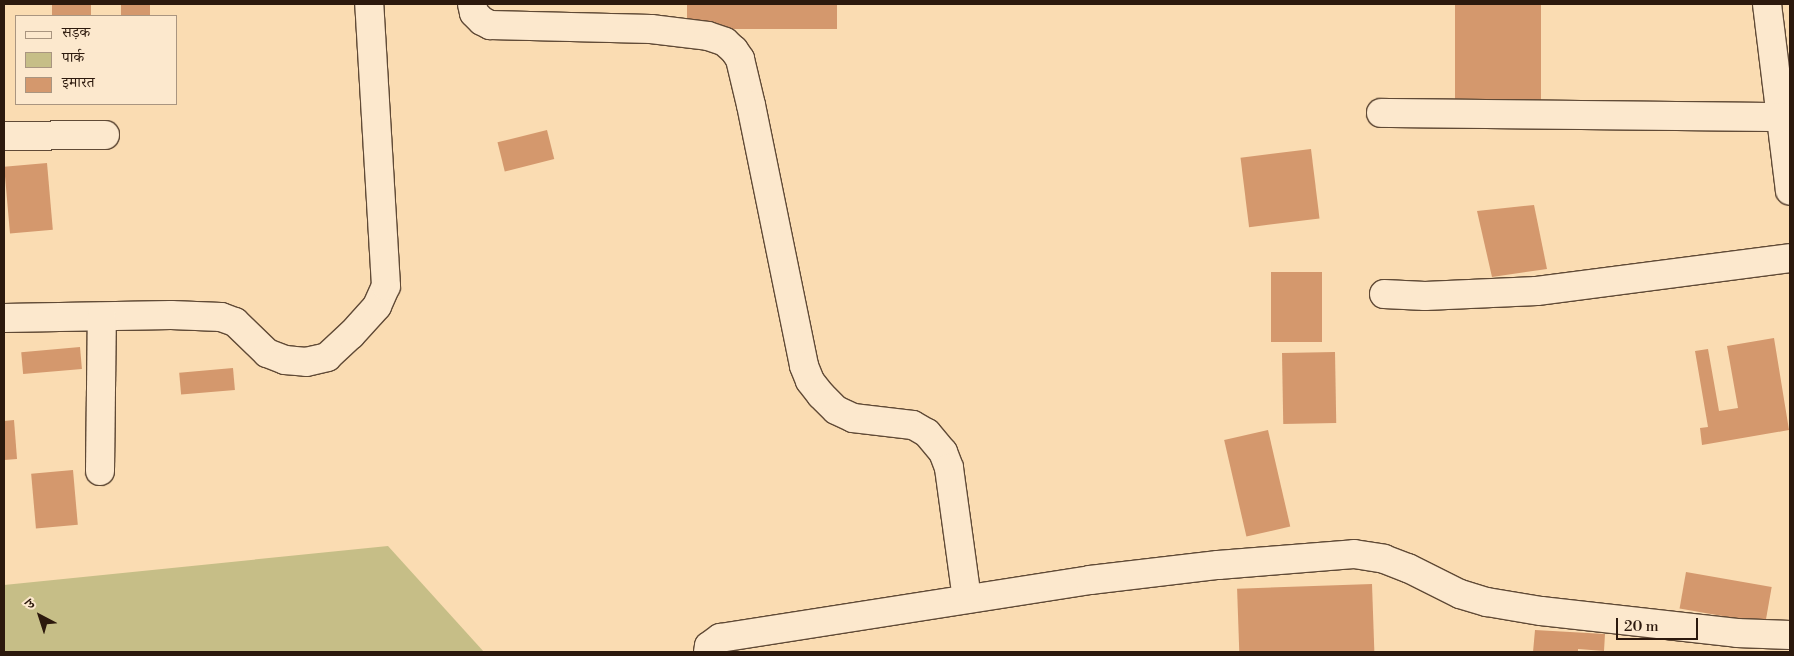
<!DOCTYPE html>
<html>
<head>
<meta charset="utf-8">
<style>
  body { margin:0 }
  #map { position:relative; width:1794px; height:656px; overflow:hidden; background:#fadcb2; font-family:"Libre Bodoni","Noto Serif Devanagari",serif }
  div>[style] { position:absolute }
  .green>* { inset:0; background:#c6be87 }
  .building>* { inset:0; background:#d4986d; transform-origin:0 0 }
  .roads { filter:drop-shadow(1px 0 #604a36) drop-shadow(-1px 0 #604a36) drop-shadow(0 1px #604a36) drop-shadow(0 -1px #604a36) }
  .street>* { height:28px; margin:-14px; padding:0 14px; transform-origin:14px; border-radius:14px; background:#fce8cd }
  span { translate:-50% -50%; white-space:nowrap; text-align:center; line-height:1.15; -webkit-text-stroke:4px #fce8cd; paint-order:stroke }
  .frame { position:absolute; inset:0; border:5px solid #2c190d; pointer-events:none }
  .legend { position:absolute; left:15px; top:15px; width:162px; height:90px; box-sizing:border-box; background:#fce8cd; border:1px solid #a99580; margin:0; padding:6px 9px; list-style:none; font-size:15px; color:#2c190d }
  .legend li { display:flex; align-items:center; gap:10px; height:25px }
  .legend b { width:25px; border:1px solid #a99580 }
  .north { position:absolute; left:15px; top:591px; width:50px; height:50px; -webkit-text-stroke:4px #fce8cd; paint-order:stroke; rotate:320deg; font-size:14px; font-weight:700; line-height:20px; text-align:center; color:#2c190d }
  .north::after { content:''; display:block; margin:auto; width:18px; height:22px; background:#2c190d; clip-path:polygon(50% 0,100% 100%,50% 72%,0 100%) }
  .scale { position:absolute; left:1616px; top:618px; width:82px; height:22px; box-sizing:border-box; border:2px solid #2c190d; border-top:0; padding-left:6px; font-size:15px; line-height:18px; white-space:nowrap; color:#2c190d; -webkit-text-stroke:4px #fce8cd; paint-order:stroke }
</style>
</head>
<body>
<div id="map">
  <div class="green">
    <div style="clip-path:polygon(388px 546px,484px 652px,4px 652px,4px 585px)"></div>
  </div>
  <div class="building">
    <div style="left:52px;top:4px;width:39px;height:12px"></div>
    <div style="left:121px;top:4px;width:29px;height:12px"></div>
    <div style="left:687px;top:4px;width:150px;height:25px"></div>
    <div style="left:1455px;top:4px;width:86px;height:96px"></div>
    <div style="left:547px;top:130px;width:30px;height:51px;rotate:76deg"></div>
    <div style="left:1311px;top:149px;width:70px;height:71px;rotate:83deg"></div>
    <div style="left:47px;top:163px;width:67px;height:43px;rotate:85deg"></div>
    <div style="clip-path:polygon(1534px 205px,1547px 269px,1492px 277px,1477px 211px)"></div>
    <div style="left:1271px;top:272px;width:51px;height:70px"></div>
    <div style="clip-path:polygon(1774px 338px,1789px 430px,1702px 445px,1700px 428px,1708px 427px,1695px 351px,1708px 349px,1719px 411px,1738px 408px,1727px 346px)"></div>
    <div style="left:80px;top:347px;width:22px;height:59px;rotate:85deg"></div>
    <div style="left:1335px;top:352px;width:71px;height:53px;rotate:89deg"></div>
    <div style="left:233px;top:368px;width:22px;height:54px;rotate:85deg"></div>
    <div style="clip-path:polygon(14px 420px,17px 459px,4px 460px,4px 421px)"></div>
    <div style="left:1268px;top:430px;width:99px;height:45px;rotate:77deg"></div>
    <div style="left:73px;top:470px;width:55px;height:42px;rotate:85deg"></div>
    <div style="left:1686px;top:572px;width:87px;height:37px;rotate:10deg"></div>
    <div style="left:1372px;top:584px;width:68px;height:135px;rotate:88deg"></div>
    <div style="clip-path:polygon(1535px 630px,1605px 634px,1604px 651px,1578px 649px,1578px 652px,1533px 652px)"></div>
  </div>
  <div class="roads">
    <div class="street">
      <div style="left:472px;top:4px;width:9px;rotate:77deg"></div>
      <div style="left:474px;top:13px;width:11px;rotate:45deg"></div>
      <div style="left:482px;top:21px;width:9px;rotate:27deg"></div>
      <div style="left:490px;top:25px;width:161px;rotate:1.4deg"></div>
      <div style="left:651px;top:29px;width:57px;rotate:7deg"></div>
      <div style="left:708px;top:36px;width:18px;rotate:19deg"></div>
      <div style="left:725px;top:42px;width:12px;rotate:42deg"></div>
      <div style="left:734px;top:50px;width:11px;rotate:56deg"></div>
      <div style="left:740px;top:59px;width:47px;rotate:76.6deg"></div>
      <div style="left:751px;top:105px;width:266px;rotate:78.5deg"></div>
      <div style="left:804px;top:366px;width:16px;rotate:68deg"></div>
      <div style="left:810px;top:381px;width:18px;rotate:52deg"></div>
      <div style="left:821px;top:395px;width:21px;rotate:45deg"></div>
      <div style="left:836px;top:410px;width:19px;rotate:25deg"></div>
      <div style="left:853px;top:418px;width:60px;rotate:6.7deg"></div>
      <div style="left:913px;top:425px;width:16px;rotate:30deg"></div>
      <div style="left:927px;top:433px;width:25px;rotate:50deg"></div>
      <div style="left:943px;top:452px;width:17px;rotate:69deg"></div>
      <div style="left:949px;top:468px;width:132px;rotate:82.2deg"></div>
      <div style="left:1767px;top:4px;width:188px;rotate:83deg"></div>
      <div style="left:1381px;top:113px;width:400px;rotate:0.6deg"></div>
      <div style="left:4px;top:136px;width:101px;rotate:-0.6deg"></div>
      <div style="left:1384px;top:294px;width:41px;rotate:2.8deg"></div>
      <div style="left:1425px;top:296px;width:112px;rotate:-2.6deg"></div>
      <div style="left:1537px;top:291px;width:255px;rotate:-7.4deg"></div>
      <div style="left:4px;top:318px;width:167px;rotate:-1deg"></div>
      <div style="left:171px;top:315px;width:50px;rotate:2.3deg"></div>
      <div style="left:221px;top:317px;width:15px;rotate:20deg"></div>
      <div style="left:235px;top:322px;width:45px;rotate:44.1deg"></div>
      <div style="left:267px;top:353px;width:19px;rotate:21deg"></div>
      <div style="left:285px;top:360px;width:21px;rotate:5deg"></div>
      <div style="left:306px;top:362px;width:22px;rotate:-13deg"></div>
      <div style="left:327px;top:357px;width:33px;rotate:-43deg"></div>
      <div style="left:351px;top:335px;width:39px;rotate:-48deg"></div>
      <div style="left:377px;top:306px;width:22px;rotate:-66deg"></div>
      <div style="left:386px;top:286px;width:283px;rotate:-93.4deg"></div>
      <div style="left:100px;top:471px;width:154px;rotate:-89.3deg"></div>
      <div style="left:708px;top:652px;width:6px;rotate:-81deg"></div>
      <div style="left:709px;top:646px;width:14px;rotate:-36deg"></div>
      <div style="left:720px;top:638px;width:375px;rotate:-8.9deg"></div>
      <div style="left:1090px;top:580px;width:129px;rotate:-6.7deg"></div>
      <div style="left:1218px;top:565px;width:136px;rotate:-4.6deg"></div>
      <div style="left:1354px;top:554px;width:30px;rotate:9deg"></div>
      <div style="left:1384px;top:559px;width:26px;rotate:21deg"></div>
      <div style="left:1408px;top:568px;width:58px;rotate:26.6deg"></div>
      <div style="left:1460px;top:594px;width:28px;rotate:17deg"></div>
      <div style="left:1487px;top:602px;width:55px;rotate:9.5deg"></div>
      <div style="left:1541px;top:611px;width:197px;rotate:6.4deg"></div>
      <div style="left:1737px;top:633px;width:53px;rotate:2.2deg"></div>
    </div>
  </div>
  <div class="frame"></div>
  <ul class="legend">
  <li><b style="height:6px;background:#fce8cd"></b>सड़क</li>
  <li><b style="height:14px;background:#c6be87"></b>पार्क</li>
  <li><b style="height:14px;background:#d4986d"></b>इमारत</li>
  </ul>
  <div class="north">उ</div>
  <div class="scale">20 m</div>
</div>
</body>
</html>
